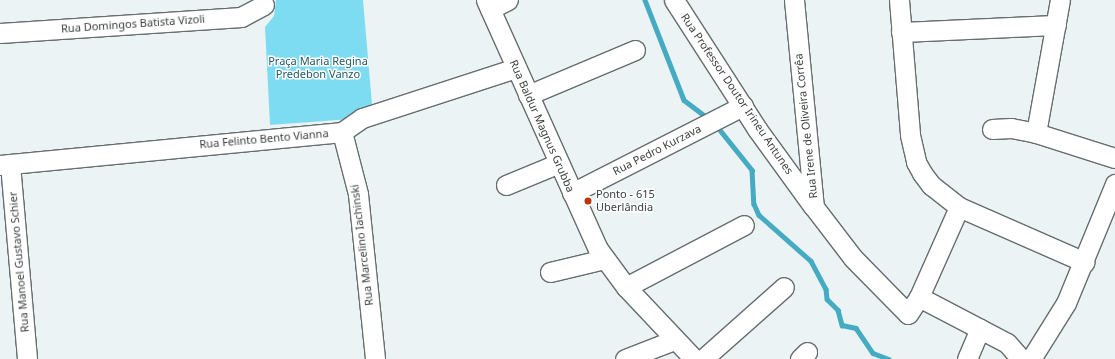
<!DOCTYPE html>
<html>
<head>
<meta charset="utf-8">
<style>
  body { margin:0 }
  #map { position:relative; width:1115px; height:359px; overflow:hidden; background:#ebf3f5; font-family:"Noto Sans",sans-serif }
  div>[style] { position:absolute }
  .green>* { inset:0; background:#7edcf2 }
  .stream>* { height:4.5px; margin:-2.25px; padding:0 2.25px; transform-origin:2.25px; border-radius:2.25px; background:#45abc2 }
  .roads { filter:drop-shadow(1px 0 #666d6f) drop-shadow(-1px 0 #666d6f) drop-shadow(0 1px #666d6f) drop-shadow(0 -1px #666d6f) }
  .minor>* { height:19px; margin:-9.5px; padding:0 9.5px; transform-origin:9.5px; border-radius:9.5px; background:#fff }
  .dots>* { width:11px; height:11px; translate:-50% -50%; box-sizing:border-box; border:2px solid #fff; border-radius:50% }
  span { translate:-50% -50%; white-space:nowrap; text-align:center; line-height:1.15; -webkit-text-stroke:3px #fff; paint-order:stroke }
  .street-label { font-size:11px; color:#3a3e3e }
  .park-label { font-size:11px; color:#225a67 }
  .poi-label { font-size:11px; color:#3a3e3e }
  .left { translate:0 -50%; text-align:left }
</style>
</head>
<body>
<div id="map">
  <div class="green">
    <div style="clip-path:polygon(276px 0,363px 0,372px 104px,351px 119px,270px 125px,265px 27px,274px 16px)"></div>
  </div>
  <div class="stream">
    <div style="left:645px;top:0;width:107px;rotate:68.7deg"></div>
    <div style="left:684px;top:100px;width:31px;rotate:37deg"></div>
    <div style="left:716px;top:125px;width:58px;rotate:51.3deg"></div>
    <div style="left:752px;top:170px;width:34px;rotate:87deg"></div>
    <div style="left:754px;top:204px;width:12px;rotate:66deg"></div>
    <div style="left:759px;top:215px;width:69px;rotate:41.5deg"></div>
    <div style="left:811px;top:261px;width:32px;rotate:62deg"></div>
    <div style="left:826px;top:289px;width:10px;rotate:84deg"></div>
    <div style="left:827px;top:299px;width:16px;rotate:45deg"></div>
    <div style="left:838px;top:310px;width:16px;rotate:75deg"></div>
    <div style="left:842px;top:325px;width:14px;rotate:12deg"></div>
    <div style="left:856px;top:328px;width:30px;rotate:56deg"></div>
    <div style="left:873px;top:353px;width:17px;rotate:21deg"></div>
  </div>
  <div class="roads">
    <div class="minor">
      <div style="left:486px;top:0;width:273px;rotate:65.8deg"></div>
      <div style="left:598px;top:249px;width:47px;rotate:53.6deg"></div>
      <div style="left:626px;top:287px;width:99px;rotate:46.6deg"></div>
      <div style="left:674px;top:0;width:153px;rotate:57.2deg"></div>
      <div style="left:757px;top:129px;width:95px;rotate:54deg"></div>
      <div style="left:794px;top:0;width:208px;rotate:84.5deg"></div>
      <div style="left:814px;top:207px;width:64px;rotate:52.6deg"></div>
      <div style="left:853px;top:258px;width:78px;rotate:45.5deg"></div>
      <div style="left:908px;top:314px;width:20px;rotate:-57deg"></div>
      <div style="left:919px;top:297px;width:99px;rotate:27.6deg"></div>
      <div style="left:1007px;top:343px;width:21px;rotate:49deg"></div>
      <div style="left:899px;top:0;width:135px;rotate:85.3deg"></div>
      <div style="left:910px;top:135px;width:28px;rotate:77deg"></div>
      <div style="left:916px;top:162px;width:13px;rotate:61deg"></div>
      <div style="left:922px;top:173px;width:15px;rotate:53deg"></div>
      <div style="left:931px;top:185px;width:36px;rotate:38deg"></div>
      <div style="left:959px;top:207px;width:137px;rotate:23.7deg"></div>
      <div style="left:490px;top:9px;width:20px;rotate:-27deg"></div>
      <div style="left:901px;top:32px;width:155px;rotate:-2.6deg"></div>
      <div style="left:0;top:33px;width:242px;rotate:-3.8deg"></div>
      <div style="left:241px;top:17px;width:26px;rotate:-28deg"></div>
      <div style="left:528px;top:95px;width:116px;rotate:-22.8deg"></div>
      <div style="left:992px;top:129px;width:19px;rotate:-3deg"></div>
      <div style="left:1011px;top:128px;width:25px;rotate:11deg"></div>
      <div style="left:1036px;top:133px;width:83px;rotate:17.6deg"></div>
      <div style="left:342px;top:132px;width:64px;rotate:75.5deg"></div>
      <div style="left:358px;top:194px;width:166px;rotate:84.1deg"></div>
      <div style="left:1036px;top:133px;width:135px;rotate:-79.8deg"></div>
      <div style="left:10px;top:164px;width:196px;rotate:85deg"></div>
      <div style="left:0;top:165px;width:344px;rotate:-5.5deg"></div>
      <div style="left:342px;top:132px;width:24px;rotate:-35deg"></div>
      <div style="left:362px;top:118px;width:162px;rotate:-18deg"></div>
      <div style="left:506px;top:185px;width:57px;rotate:-22.5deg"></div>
      <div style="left:572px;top:193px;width:192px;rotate:-27deg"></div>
      <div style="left:550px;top:272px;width:56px;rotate:-13.5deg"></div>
      <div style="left:626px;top:287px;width:133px;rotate:-27.7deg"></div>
      <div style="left:919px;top:297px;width:98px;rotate:-66deg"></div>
      <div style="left:625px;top:359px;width:53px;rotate:-21.2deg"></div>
      <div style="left:703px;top:359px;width:108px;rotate:-41.6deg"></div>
      <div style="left:800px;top:359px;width:10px;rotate:-45deg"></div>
      <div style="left:967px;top:359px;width:33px;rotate:-67deg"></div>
      <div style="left:1031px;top:359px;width:66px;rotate:-58deg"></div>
      <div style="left:1066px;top:303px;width:129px;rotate:-67.6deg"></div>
    </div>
  </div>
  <div class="dots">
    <div style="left:588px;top:201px;background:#bd3407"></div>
  </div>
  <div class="street-label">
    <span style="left:133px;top:24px;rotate:-4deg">Rua Domingos Batista Vizoli</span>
    <span style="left:737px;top:94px;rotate:56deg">Rua Professor Doutor Irineu Antunes</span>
    <span style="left:542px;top:126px;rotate:66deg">Rua Baldur Magnus Grubba</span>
    <span style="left:806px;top:126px;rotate:-96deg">Rua Irene de Oliveira Corrêa</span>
    <span style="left:264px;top:139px;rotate:-5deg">Rua Felinto Bento Vianna</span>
    <span style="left:657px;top:150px;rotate:-27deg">Rua Pedro Kurzava</span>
    <span style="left:362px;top:245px;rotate:-97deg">Rua Marcelino Iachinski</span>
    <span style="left:19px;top:262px;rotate:-95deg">Rua Manoel Gustavo Schier</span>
  </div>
  <div class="park-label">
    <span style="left:318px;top:68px">Praça Maria Regina<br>Predebon Vanzo</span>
  </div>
  <div class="poi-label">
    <span class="left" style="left:596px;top:201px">Ponto - 615<br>Uberlândia</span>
  </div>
</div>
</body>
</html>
